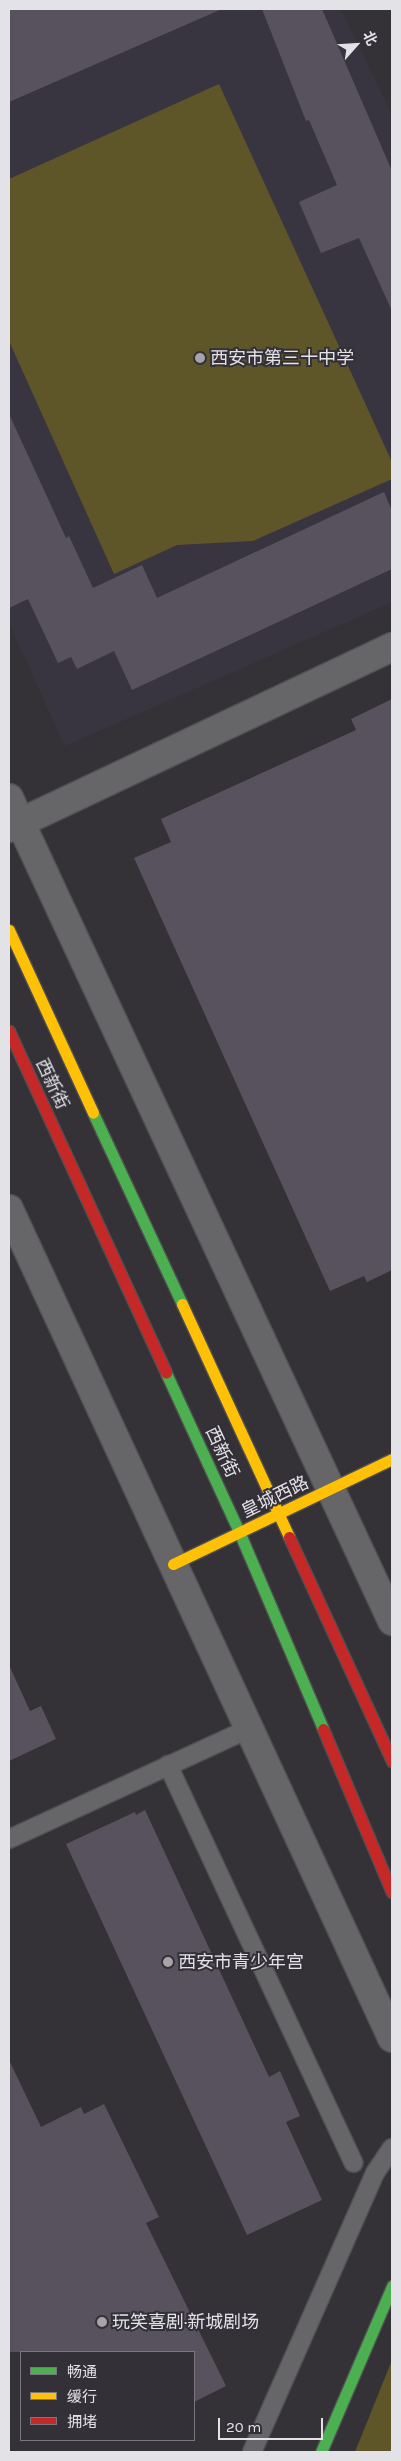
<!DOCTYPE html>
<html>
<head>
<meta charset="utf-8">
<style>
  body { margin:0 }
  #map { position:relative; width:401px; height:2461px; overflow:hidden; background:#343236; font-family:Karla,"Noto Sans SC",sans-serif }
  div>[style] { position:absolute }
  .built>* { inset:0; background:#393540 }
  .green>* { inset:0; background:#5e5529 }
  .building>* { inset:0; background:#58525f }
  .roads { filter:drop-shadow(1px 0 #504f52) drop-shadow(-1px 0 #504f52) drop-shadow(0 1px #504f52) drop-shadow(0 -1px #504f52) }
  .lane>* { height:18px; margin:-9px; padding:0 9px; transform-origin:9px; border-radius:9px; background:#666567 }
  .street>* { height:28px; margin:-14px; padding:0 14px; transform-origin:14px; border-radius:14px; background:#666567 }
  .fast>* { height:11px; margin:-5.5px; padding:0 5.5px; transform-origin:5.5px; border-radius:5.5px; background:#4caf50 }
  .slow>* { height:11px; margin:-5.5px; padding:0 5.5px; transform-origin:5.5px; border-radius:5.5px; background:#ffc107 }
  .jam>* { height:11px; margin:-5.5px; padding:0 5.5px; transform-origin:5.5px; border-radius:5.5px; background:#c62828 }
  .dots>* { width:14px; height:14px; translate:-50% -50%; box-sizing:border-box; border:2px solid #333038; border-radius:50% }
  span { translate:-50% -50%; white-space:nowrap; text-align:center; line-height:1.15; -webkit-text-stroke:4px #333038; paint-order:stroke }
  .poi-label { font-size:18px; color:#e3e2e6 }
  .left { translate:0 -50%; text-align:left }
  .street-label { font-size:18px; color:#e3e2e6 }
  .frame { position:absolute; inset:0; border:10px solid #e3e2e6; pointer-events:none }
  .legend { position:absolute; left:20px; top:2351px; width:175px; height:90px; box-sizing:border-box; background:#333038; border:1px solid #79777e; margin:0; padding:6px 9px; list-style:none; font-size:15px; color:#e3e2e6 }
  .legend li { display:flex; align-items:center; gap:10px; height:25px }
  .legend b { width:25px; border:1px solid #79777e }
  .north { position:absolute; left:331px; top:20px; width:50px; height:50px; -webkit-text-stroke:4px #333038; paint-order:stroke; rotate:64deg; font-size:14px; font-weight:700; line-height:20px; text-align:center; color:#e3e2e6 }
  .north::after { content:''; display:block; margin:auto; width:18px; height:22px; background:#e3e2e6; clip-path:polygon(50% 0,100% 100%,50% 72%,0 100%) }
  .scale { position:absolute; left:218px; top:2418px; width:105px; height:22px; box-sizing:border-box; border:2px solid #e3e2e6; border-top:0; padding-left:6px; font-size:15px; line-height:18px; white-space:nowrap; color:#e3e2e6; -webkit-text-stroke:4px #333038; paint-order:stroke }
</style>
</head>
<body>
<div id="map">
  <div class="built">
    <div style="clip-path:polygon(9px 9px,341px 9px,392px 115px,392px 602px,65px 746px,9px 623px)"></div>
  </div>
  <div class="green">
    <div style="clip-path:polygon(219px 84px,392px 462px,392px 479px,253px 541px,177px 545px,114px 574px,9px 341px,9px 179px)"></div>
    <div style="clip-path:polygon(392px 2360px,392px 2452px,355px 2452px)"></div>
  </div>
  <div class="building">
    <div style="clip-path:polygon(9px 9px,222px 9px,9px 102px)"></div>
    <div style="clip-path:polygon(262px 9px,322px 9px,392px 171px,392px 311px,359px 238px,321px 253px,299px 202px,337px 185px,309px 120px,306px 121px)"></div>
    <div style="clip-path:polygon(9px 414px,66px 538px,69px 536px,93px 588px,142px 565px,157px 598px,384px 492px,392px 511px,392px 569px,132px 690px,114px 651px,77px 669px,71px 657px,58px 663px,28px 599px,9px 608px)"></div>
    <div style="clip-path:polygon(392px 699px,392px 1270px,367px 1282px,364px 1276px,330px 1291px,134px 858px,171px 842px,161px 819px,356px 730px,351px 719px)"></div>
    <div style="clip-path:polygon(9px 1665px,30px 1711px,41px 1706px,56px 1739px,9px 1761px)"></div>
    <div style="clip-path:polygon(145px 1810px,269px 2077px,280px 2071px,300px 2116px,286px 2122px,322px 2200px,247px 2235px,66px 1844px,135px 1812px,136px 1815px)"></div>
    <div style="clip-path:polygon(9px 2060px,41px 2127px,81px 2107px,84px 2114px,104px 2104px,159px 2217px,146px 2223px,226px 2386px,194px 2402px,194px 2352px,9px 2352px)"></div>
  </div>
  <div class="roads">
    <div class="lane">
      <div style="left:168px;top:1765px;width:439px;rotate:65deg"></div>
      <div style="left:9px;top:1839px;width:265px;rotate:-24.7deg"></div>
      <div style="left:252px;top:2452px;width:305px;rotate:-66.2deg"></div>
      <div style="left:375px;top:2173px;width:30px;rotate:-56deg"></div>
    </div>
    <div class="street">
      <div style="left:9px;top:798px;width:908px;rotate:65.04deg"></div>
      <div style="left:9px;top:828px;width:424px;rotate:-25.3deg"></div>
      <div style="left:9px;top:1209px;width:913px;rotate:65.2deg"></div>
    </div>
    <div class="fast">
      <div style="left:93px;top:1113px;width:211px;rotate:65deg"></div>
      <div style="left:166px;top:1373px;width:177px;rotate:65.3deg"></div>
      <div style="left:240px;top:1534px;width:212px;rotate:66.9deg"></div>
      <div style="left:321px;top:2452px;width:181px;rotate:-66.8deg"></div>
    </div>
    <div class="slow">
      <div style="left:9px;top:930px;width:201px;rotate:65.3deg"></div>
      <div style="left:182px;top:1304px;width:256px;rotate:65.3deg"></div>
      <div style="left:173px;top:1564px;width:243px;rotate:-25.6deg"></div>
    </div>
    <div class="jam">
      <div style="left:9px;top:1031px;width:376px;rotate:65.3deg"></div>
      <div style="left:289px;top:1537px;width:247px;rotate:65.3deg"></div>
      <div style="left:323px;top:1729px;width:177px;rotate:67.1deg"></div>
    </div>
  </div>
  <div class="dots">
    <div style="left:200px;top:358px;background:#a6a4a8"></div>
    <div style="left:168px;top:1962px;background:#a6a4a8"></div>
    <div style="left:102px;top:2322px;background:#a6a4a8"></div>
  </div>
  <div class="poi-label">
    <span class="left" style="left:210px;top:358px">西安市第三十中学</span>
    <span class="left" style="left:178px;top:1962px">西安市青少年宫</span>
    <span class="left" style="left:112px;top:2322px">玩笑喜剧·新城剧场</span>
  </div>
  <div class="street-label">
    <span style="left:52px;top:1084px;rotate:65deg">西新街</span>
    <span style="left:222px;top:1452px;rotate:65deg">西新街</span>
    <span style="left:275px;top:1497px;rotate:-26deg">皇城西路</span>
  </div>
  <div class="frame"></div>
  <ul class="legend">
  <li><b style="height:6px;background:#4caf50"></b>畅通</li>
  <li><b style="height:6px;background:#ffc107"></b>缓行</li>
  <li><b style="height:6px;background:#c62828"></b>拥堵</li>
  </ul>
  <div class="north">北</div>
  <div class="scale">20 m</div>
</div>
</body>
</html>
